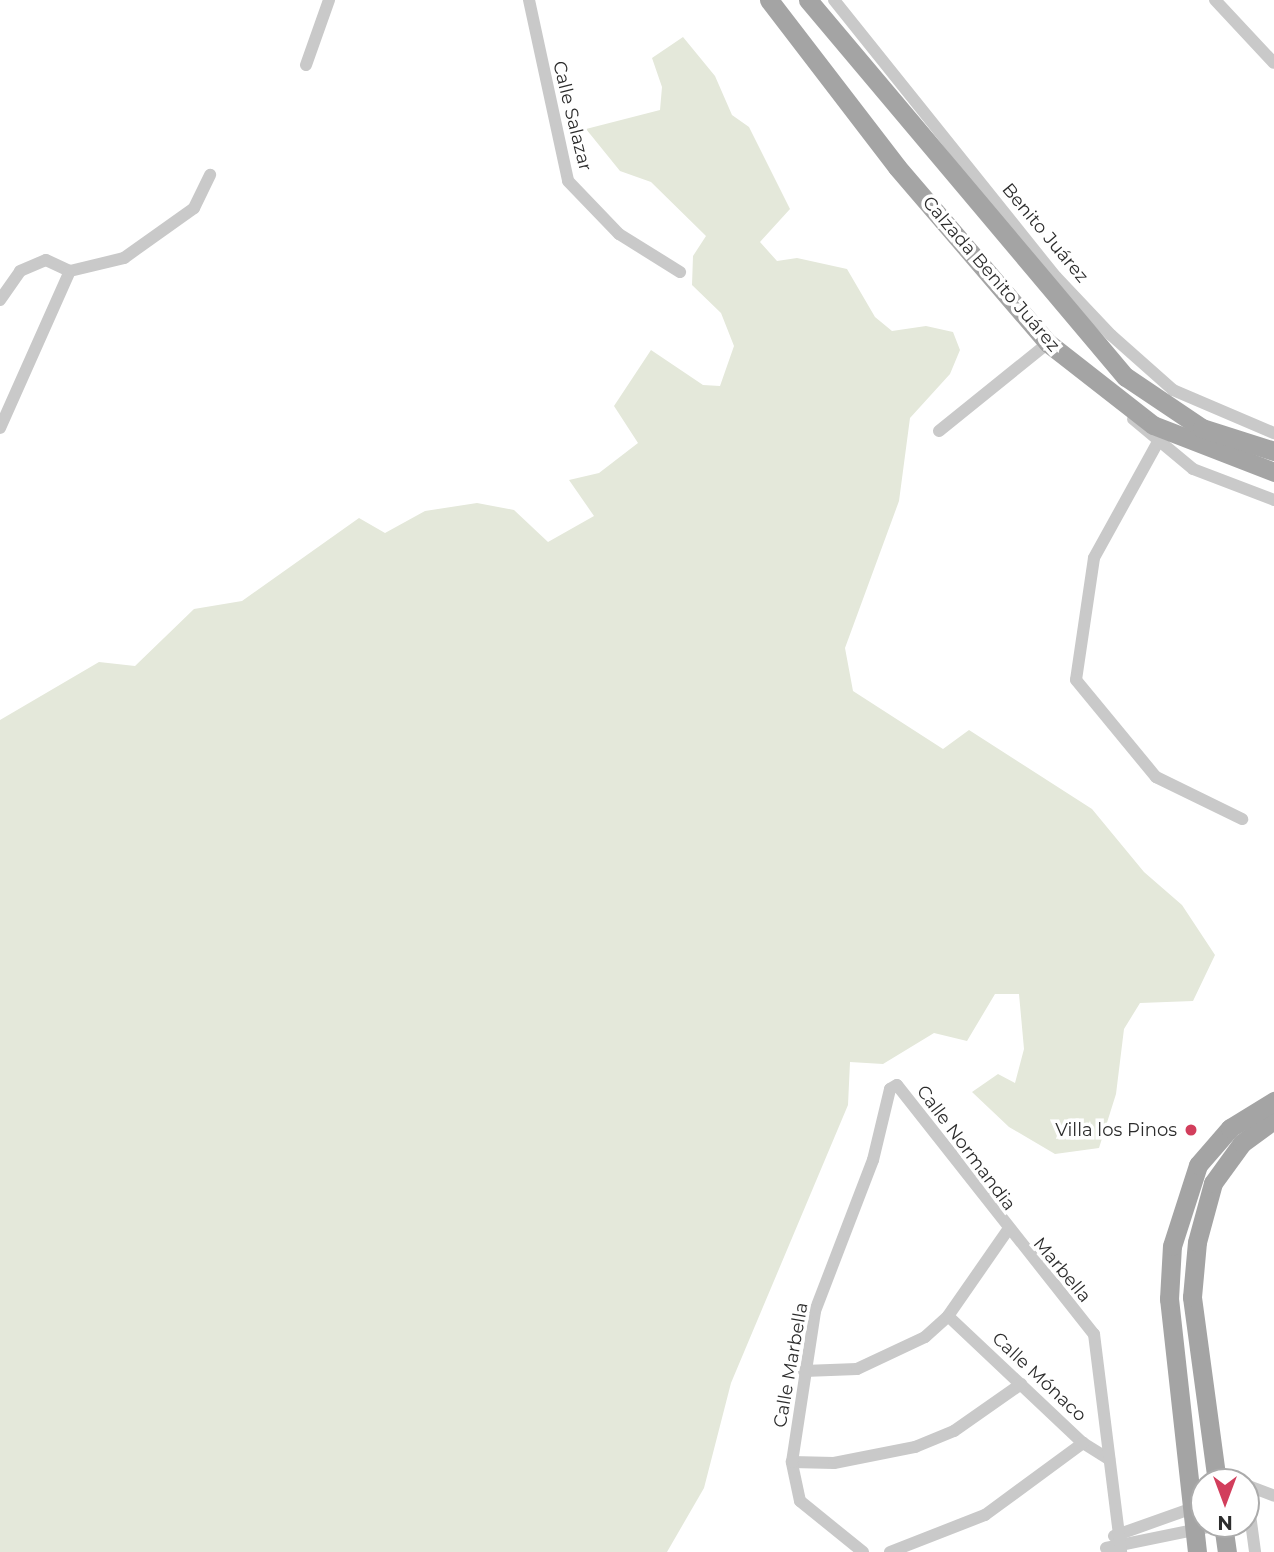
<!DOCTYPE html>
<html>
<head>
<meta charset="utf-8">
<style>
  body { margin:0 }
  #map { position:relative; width:1274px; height:1552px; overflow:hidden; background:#fff; font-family:Montserrat,sans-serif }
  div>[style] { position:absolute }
  .green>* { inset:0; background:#e4e8da }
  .minor>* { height:12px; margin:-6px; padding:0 6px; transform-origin:6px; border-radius:6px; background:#c9c9c9 }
  .primary>* { height:19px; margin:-9.5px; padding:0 9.5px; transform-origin:9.5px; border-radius:9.5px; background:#a4a4a4 }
  .dots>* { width:19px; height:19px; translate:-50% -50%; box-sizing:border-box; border:4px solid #fff; border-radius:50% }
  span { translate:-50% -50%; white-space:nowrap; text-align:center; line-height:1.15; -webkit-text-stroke:7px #fff; paint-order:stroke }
  .street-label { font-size:18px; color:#2c2c2c }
  .poi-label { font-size:18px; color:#2c2c2c }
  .right { translate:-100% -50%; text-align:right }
  .north { position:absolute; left:1190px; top:1468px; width:70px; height:70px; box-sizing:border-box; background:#fff; border:2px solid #ababab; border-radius:50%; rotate:180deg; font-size:19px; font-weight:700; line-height:28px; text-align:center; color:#2c2c2c }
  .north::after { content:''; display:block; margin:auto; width:24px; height:32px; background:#d23e5c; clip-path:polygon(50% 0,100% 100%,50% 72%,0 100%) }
</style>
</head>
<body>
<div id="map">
  <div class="green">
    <div style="clip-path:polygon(683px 37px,715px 76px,732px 115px,749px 127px,790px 209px,760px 242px,777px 261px,797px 258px,847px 269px,875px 317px,892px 331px,926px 326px,953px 332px,960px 350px,950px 374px,910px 418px,899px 501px,845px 648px,853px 691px,943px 749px,969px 730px,1092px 809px,1144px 872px,1182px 905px,1215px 955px,1193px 1001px,1140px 1003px,1124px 1029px,1116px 1094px,1099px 1148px,1055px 1154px,1009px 1127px,972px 1092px,998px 1074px,1015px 1083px,1024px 1049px,1019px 994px,995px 994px,967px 1041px,934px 1033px,883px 1064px,850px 1062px,848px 1105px,731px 1383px,704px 1488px,667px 1552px,0 1552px,0 720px,99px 662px,135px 666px,194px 609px,242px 601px,359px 518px,385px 533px,425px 511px,477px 503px,514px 510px,548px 542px,594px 516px,569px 480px,599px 473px,638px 443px,614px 406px,651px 350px,703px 385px,720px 386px,734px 346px,721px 313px,692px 285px,693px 256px,706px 236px,651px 182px,620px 171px,586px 129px,660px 110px,662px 87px,652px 58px)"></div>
  </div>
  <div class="minor">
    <div style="left:529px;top:0;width:185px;rotate:77.8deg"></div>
    <div style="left:568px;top:181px;width:74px;rotate:46.1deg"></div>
    <div style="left:619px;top:234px;width:72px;rotate:31.9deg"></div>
    <div style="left:834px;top:0;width:355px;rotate:51.3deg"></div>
    <div style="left:1056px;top:277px;width:80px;rotate:46.5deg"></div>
    <div style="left:1111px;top:335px;width:83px;rotate:41.6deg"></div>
    <div style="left:1173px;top:390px;width:110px;rotate:23.1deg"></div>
    <div style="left:1215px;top:0;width:86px;rotate:46.9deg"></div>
    <div style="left:306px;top:65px;width:69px;rotate:-70.5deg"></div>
    <div style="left:0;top:300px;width:35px;rotate:-55deg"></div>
    <div style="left:20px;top:271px;width:28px;rotate:-23deg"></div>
    <div style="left:46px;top:260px;width:26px;rotate:25deg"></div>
    <div style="left:1133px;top:419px;width:78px;rotate:39.8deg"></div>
    <div style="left:1193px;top:469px;width:87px;rotate:20.9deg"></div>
    <div style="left:0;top:428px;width:172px;rotate:-66deg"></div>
    <div style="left:70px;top:271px;width:56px;rotate:-13.5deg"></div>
    <div style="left:124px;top:258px;width:86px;rotate:-35.5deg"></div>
    <div style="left:194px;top:208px;width:37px;rotate:-64deg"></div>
    <div style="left:939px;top:431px;width:140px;rotate:-38.9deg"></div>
    <div style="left:1164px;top:431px;width:145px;rotate:118.9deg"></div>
    <div style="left:1094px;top:558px;width:123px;rotate:98.4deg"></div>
    <div style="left:1076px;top:680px;width:126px;rotate:50.5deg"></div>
    <div style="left:1156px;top:777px;width:96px;rotate:26deg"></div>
    <div style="left:948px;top:1316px;width:185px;rotate:43.3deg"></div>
    <div style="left:1083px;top:1443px;width:31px;rotate:32deg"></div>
    <div style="left:804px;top:1371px;width:53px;rotate:-2.2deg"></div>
    <div style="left:857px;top:1369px;width:75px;rotate:-25.2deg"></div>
    <div style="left:925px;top:1337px;width:31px;rotate:-42deg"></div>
    <div style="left:948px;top:1316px;width:103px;rotate:-55.2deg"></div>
    <div style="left:792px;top:1462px;width:42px;rotate:1.4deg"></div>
    <div style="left:834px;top:1463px;width:83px;rotate:-11.2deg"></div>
    <div style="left:915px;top:1447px;width:42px;rotate:-22.3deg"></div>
    <div style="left:954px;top:1431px;width:82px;rotate:-35deg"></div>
    <div style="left:1216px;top:1471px;width:26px;rotate:25deg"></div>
    <div style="left:1246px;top:1485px;width:68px;rotate:82.3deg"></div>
    <div style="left:1246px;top:1485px;width:30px;rotate:21deg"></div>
    <div style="left:1114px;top:1536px;width:96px;rotate:-19.6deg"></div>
    <div style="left:1106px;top:1548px;width:119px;rotate:-11.6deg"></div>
    <div style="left:863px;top:1552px;width:81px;rotate:-141deg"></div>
    <div style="left:800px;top:1501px;width:40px;rotate:-102deg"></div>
    <div style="left:792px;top:1462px;width:153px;rotate:-81.3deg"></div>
    <div style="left:815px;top:1311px;width:162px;rotate:-69deg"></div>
    <div style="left:873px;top:1160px;width:73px;rotate:-76.5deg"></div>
    <div style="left:890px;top:1089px;width:8px;rotate:-30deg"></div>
    <div style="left:897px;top:1085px;width:318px;rotate:51.7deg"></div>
    <div style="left:1094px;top:1334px;width:220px;rotate:82.9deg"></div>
    <div style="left:890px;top:1552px;width:102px;rotate:-21.3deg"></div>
    <div style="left:985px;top:1515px;width:122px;rotate:-36.3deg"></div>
  </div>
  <div class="primary">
    <div style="left:769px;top:0;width:210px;rotate:52.5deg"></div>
    <div style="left:897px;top:167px;width:232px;rotate:49.4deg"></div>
    <div style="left:1048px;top:343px;width:133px;rotate:38deg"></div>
    <div style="left:1153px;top:425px;width:130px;rotate:21.2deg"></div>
    <div style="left:808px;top:0;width:493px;rotate:49.9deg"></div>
    <div style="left:1126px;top:377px;width:92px;rotate:33.9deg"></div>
    <div style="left:1202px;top:428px;width:76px;rotate:17.7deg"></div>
    <div style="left:1217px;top:1482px;width:187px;rotate:-97.7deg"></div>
    <div style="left:1192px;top:1297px;width:55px;rotate:-84.8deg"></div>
    <div style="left:1197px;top:1242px;width:61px;rotate:-74.8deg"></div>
    <div style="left:1213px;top:1183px;width:49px;rotate:-54.1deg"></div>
    <div style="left:1242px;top:1143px;width:39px;rotate:-36deg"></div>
    <div style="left:1223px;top:1524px;width:28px;rotate:82deg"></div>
    <div style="left:1197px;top:1552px;width:255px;rotate:-96.3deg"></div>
    <div style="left:1169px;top:1299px;width:53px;rotate:-86.8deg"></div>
    <div style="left:1172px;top:1246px;width:85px;rotate:-72.2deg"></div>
    <div style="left:1198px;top:1165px;width:49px;rotate:-49.1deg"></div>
    <div style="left:1230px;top:1128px;width:52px;rotate:-31.5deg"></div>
  </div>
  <div class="dots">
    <div style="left:1191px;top:1130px;background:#d23e5c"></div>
  </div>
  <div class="street-label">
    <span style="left:572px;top:116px;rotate:76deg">Calle Salazar</span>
    <span style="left:1045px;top:233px;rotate:50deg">Benito Juárez</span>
    <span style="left:991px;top:274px;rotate:49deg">Calzada Benito Juárez</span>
    <span style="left:966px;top:1148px;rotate:53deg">Calle Normandia</span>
    <span style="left:1062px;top:1270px;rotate:50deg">Marbella</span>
    <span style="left:791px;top:1365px;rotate:-80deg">Calle Marbella</span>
    <span style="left:1039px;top:1377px;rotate:43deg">Calle Mónaco</span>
  </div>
  <div class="poi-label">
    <span class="right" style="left:1177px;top:1130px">Villa los Pinos</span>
  </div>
  <div class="north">N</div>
</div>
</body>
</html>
